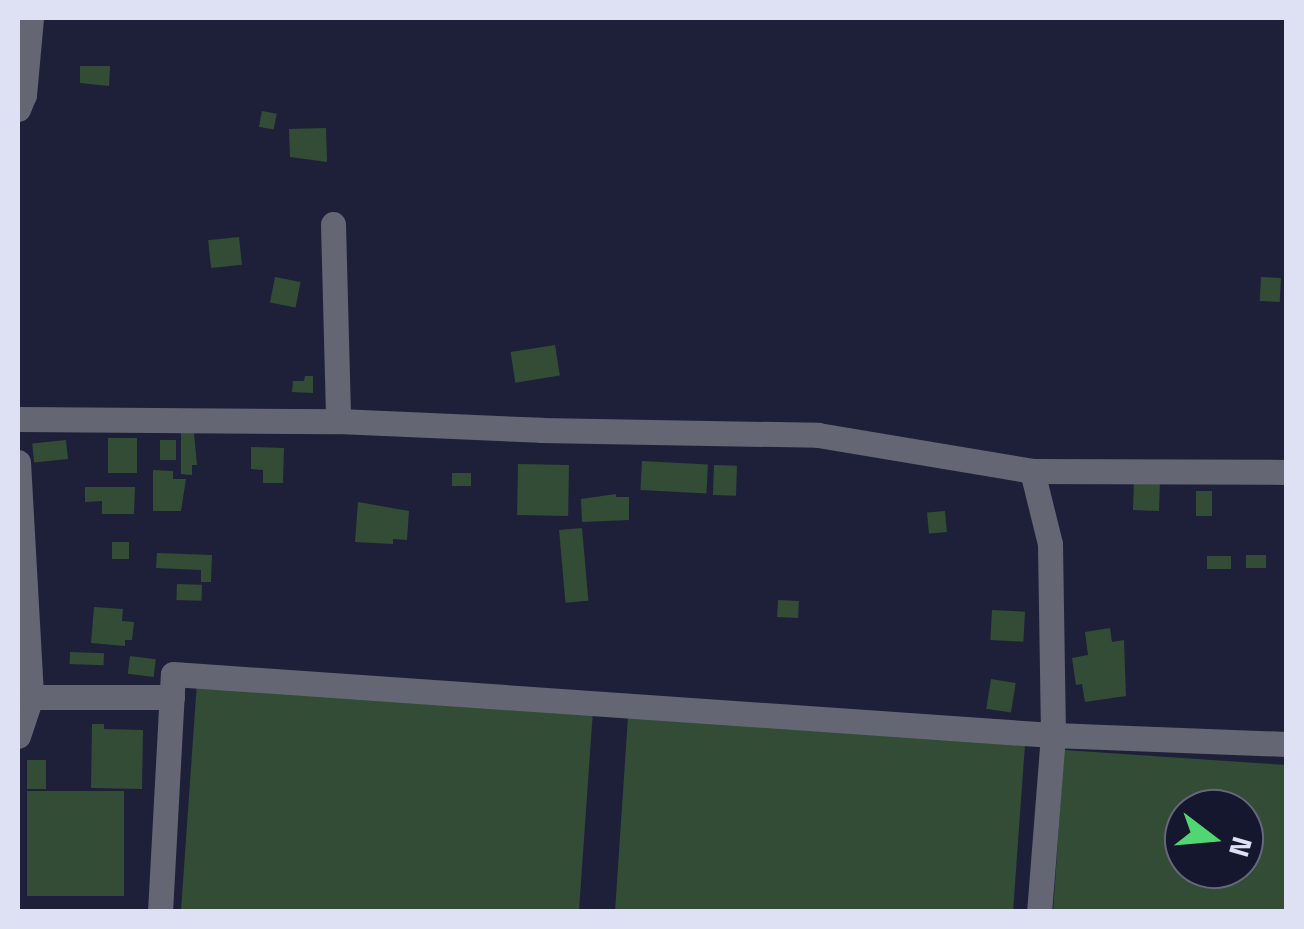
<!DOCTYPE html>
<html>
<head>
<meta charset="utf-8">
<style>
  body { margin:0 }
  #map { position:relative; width:1304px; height:929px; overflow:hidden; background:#1e203a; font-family:"Titillium Web",sans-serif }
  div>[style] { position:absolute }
  .building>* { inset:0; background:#324c36; transform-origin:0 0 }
  .minor>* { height:25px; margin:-12.5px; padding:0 12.5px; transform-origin:12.5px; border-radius:12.5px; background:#646674 }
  span { translate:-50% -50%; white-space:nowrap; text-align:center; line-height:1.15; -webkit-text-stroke:8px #15172f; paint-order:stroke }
  .frame { position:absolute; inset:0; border:20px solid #dee1f3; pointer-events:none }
  .north { position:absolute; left:1164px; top:789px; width:100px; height:100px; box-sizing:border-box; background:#15172f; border:2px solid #65687d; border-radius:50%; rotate:106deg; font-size:28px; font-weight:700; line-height:40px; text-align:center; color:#dee1f3 }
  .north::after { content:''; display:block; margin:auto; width:35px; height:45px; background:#52d673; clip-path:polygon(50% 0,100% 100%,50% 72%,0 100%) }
</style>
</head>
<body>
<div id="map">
  <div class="building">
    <div style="clip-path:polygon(80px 66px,110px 66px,109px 86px,80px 83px)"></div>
    <div style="left:262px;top:111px;width:15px;height:16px;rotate:11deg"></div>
    <div style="clip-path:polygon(326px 128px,327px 162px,290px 157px,289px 129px)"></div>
    <div style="left:239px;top:237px;width:28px;height:31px;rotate:84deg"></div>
    <div style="left:275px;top:277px;width:26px;height:26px;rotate:11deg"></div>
    <div style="left:1261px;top:277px;width:20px;height:24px;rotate:3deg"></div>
    <div style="left:555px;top:345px;width:31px;height:45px;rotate:81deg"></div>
    <div style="clip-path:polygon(305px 376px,313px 376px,313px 393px,292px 392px,293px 381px,304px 381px)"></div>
    <div style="clip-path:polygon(181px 433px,194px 433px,197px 465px,192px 465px,192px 475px,181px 474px)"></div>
    <div style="left:108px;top:438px;width:29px;height:35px"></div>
    <div style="left:66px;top:440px;width:19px;height:34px;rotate:84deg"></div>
    <div style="left:160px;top:440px;width:16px;height:20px"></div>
    <div style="clip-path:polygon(251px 447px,284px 448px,283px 483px,263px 483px,263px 470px,251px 469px)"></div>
    <div style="left:642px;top:461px;width:66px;height:29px;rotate:3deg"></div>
    <div style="left:569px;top:465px;width:51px;height:51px;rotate:91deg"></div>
    <div style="left:714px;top:465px;width:23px;height:30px;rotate:2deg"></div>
    <div style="clip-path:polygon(153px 470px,173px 471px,173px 479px,186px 479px,181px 511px,153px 511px)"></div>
    <div style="left:471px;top:473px;width:13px;height:19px;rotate:90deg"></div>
    <div style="left:1134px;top:480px;width:26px;height:30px;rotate:2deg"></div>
    <div style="clip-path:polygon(85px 487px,135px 487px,134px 514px,102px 514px,102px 501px,85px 502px)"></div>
    <div style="left:1196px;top:491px;width:16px;height:25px"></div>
    <div style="clip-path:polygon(616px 494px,616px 497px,629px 497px,629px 520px,582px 522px,581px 499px)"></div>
    <div style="clip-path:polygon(358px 502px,409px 511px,407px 540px,393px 539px,393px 544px,355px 542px)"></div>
    <div style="left:945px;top:511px;width:21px;height:18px;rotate:85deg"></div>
    <div style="left:582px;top:528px;width:73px;height:23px;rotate:85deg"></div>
    <div style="left:112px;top:542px;width:17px;height:17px"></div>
    <div style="clip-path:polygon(157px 553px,212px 555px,211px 582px,201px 582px,201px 570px,156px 568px)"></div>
    <div style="left:1246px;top:555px;width:20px;height:13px"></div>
    <div style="left:1207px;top:556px;width:24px;height:13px"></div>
    <div style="left:177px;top:584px;width:25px;height:16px;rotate:2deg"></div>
    <div style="left:778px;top:600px;width:21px;height:17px;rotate:3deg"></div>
    <div style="clip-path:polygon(94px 607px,123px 609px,122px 621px,134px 622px,132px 640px,125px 640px,125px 646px,91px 643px)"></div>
    <div style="left:992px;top:610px;width:33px;height:30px;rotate:3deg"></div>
    <div style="clip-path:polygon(1110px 628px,1112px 642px,1124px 640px,1126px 696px,1085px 702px,1082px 684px,1076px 685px,1072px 658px,1088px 655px,1085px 632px)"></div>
    <div style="left:70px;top:652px;width:34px;height:12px;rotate:2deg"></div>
    <div style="left:130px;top:656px;width:26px;height:18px;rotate:7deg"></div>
    <div style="left:991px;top:679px;width:25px;height:30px;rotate:9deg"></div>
    <div style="left:197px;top:682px;width:397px;height:231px;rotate:4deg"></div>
    <div style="clip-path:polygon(628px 717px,1025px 744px,1013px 912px,615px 912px)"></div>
    <div style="clip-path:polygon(92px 724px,104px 724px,104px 729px,143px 730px,142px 789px,91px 788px)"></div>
    <div style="clip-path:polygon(evenodd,1064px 750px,1286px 765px,1286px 912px,1053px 912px,1064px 750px,1184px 809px,1244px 809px,1244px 869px,1184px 869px,1184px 809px)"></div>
    <div style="left:27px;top:760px;width:19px;height:29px"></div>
    <div style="left:27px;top:791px;width:97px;height:105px"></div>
  </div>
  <div class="minor">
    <div style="left:18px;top:109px;width:15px;rotate:-67deg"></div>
    <div style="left:24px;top:95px;width:77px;rotate:-84.8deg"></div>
    <div style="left:333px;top:224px;width:197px;rotate:88.5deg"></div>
    <div style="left:18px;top:419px;width:320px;rotate:0.4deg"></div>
    <div style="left:338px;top:421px;width:203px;rotate:2.5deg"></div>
    <div style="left:541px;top:430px;width:277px;rotate:1deg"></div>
    <div style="left:818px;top:435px;width:217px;rotate:9.5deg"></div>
    <div style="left:1032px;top:471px;width:254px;rotate:0.2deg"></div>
    <div style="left:18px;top:462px;width:235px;rotate:86.8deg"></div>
    <div style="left:31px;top:697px;width:41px;rotate:108.4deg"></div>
    <div style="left:1032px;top:471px;width:75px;rotate:76.1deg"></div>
    <div style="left:1050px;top:544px;width:191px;rotate:89.1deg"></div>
    <div style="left:1053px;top:735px;width:178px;rotate:94.5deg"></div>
    <div style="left:31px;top:697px;width:141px"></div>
    <div style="left:160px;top:912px;width:238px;rotate:-86.9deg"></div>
    <div style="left:173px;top:674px;width:882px;rotate:3.97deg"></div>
    <div style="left:1053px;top:735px;width:233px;rotate:2.2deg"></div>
  </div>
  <div class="frame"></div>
  <div class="north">N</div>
</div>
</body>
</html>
